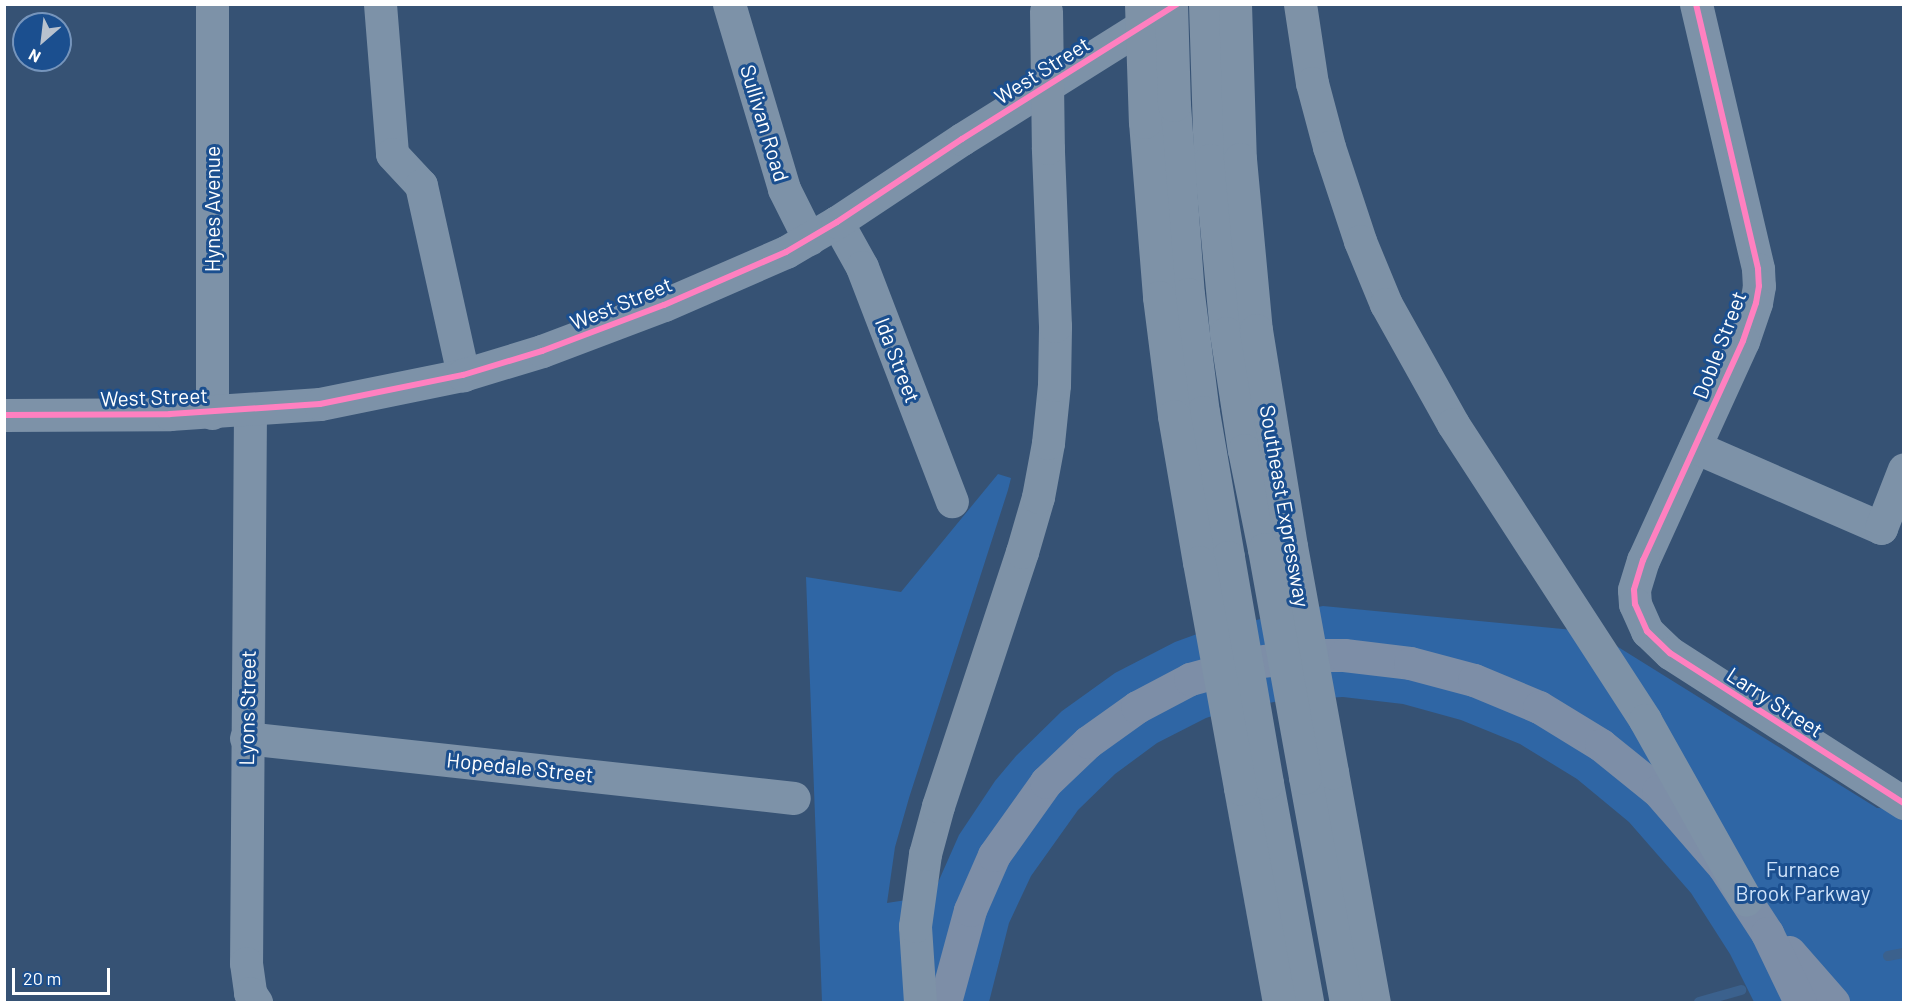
<!DOCTYPE html>
<html>
<head>
<meta charset="utf-8">
<style>
  body { margin:0 }
  #map { position:relative; width:1908px; height:1007px; overflow:hidden; background:#365274; font-family:Barlow,sans-serif }
  div>[style] { position:absolute }
  .green>* { inset:0; background:#2f66a5 }
  .stream>* { height:10px; margin:-5px; padding:0 5px; transform-origin:5px; border-radius:5px; background:#3b618d }
  .minor>* { height:33px; margin:-16.5px; padding:0 16.5px; transform-origin:16.5px; border-radius:16.5px; background:#7d92a8 }
  .major>* { height:33px; margin:-16.5px; padding:0 16.5px; transform-origin:16.5px; border-radius:16.5px; background:#7d8ea7 }
  .highway>* { height:33px; margin:-16.5px; padding:0 16.5px; transform-origin:16.5px; border-radius:16.5px; background:#7e92a7 }
  .highway-bridge>* { height:33px; margin:-16.5px; padding:0 16.5px; transform-origin:16.5px; border-radius:16.5px; background:#7e92a7 }
  .cycleway>* { height:6px; margin:-3px; padding:0 3px; transform-origin:3px; border-radius:3px; background:#ff80c0 }
  span { translate:-50% -50%; white-space:nowrap; text-align:center; line-height:1.15; -webkit-text-stroke:6px #1b4f8f; paint-order:stroke }
  .street-label { font-size:21px; color:#fff }
  .park-label { font-size:21px; color:#cfe3fa }
  .frame { position:absolute; inset:0; border:6px solid #fff; pointer-events:none }
  .north { position:absolute; left:12px; top:12px; width:60px; height:60px; box-sizing:border-box; background:#1b4f8f; border:2px solid #7695bc; border-radius:50%; rotate:208deg; font-size:16px; font-weight:700; line-height:24px; text-align:center; color:#fff }
  .north::after { content:''; display:block; margin:auto; width:21px; height:27px; background:#b9c2ce; clip-path:polygon(50% 0,100% 100%,50% 72%,0 100%) }
  .scale { position:absolute; left:12px; top:968px; width:98px; height:27px; box-sizing:border-box; border:3px solid #fff; border-top:0; padding-left:8px; font-size:18px; line-height:21px; white-space:nowrap; color:#fff; -webkit-text-stroke:4px #1b4f8f; paint-order:stroke }
</style>
</head>
<body>
<div id="map">
  <div class="green">
    <div style="clip-path:polygon(998px 474px,1011px 478px,1008px 490px,909px 798px,895px 847px,887px 903px,932px 896px,959px 835px,995px 781px,1016px 756px,1062px 711px,1115px 673px,1175px 642px,1208px 630px,1323px 606px,1594px 632px,1877px 808px,1903px 809px,1903px 1002px,1754px 1002px,1730px 954px,1691px 893px,1629px 822px,1577px 779px,1520px 744px,1461px 720px,1403px 704px,1343px 697px,1284px 700px,1231px 710px,1206px 718px,1157px 743px,1115px 774px,1078px 810px,1031px 876px,1009px 923px,989px 1002px,822px 1002px,806px 577px,901px 592px)"></div>
  </div>
  <div class="stream">
    <div style="left:1888px;top:956px;width:16px;rotate:-11deg"></div>
    <div style="left:1699px;top:1002px;width:44px;rotate:-15.9deg"></div>
  </div>
  <div class="minor">
    <div style="left:212px;top:4px;width:409px;rotate:90deg"></div>
    <div style="left:380px;top:4px;width:150px;rotate:85.4deg"></div>
    <div style="left:392px;top:154px;width:42px;rotate:46.9deg"></div>
    <div style="left:421px;top:185px;width:195px;rotate:77.5deg"></div>
    <div style="left:729px;top:4px;width:193px;rotate:73.4deg"></div>
    <div style="left:784px;top:189px;width:56px;rotate:63.4deg"></div>
    <div style="left:1696px;top:4px;width:272px;rotate:76.8deg"></div>
    <div style="left:1758px;top:269px;width:17px;rotate:87deg"></div>
    <div style="left:1759px;top:286px;width:17px;rotate:100deg"></div>
    <div style="left:1756px;top:303px;width:40px;rotate:108.9deg"></div>
    <div style="left:1743px;top:341px;width:241px;rotate:114.5deg"></div>
    <div style="left:1643px;top:560px;width:31px;rotate:107deg"></div>
    <div style="left:1634px;top:590px;width:14px;rotate:86deg"></div>
    <div style="left:1635px;top:604px;width:30px;rotate:66deg"></div>
    <div style="left:1647px;top:631px;width:32px;rotate:44deg"></div>
    <div style="left:1670px;top:653px;width:278px;rotate:32.7deg"></div>
    <div style="left:837px;top:222px;width:51px;rotate:60.9deg"></div>
    <div style="left:862px;top:267px;width:251px;rotate:69deg"></div>
    <div style="left:250px;top:410px;width:553px;rotate:90.41deg"></div>
    <div style="left:246px;top:963px;width:30px;rotate:82deg"></div>
    <div style="left:250px;top:993px;width:11px;rotate:56deg"></div>
    <div style="left:4px;top:415px;width:166px;rotate:-0.3deg"></div>
    <div style="left:170px;top:414px;width:150px;rotate:-3.8deg"></div>
    <div style="left:320px;top:404px;width:146px;rotate:-11.5deg"></div>
    <div style="left:463px;top:375px;width:83px;rotate:-16.9deg"></div>
    <div style="left:542px;top:351px;width:130px;rotate:-20.7deg"></div>
    <div style="left:664px;top:305px;width:133px;rotate:-23.5deg"></div>
    <div style="left:786px;top:252px;width:59px;rotate:-30.5deg"></div>
    <div style="left:837px;top:222px;width:150px;rotate:-33.6deg"></div>
    <div style="left:962px;top:139px;width:237px;rotate:-32.1deg"></div>
    <div style="left:1695px;top:447px;width:203px;rotate:23.5deg"></div>
    <div style="left:1881px;top:528px;width:63px;rotate:-68.7deg"></div>
    <div style="left:246px;top:738px;width:551px;rotate:6.25deg"></div>
  </div>
  <div class="major">
    <div style="left:1789px;top:952px;width:67px;rotate:48.7deg"></div>
    <div style="left:945px;top:1002px;width:95px;rotate:-74.8deg"></div>
    <div style="left:970px;top:910px;width:60px;rotate:-66.4deg"></div>
    <div style="left:994px;top:855px;width:90px;rotate:-54.5deg"></div>
    <div style="left:1046px;top:782px;width:58px;rotate:-43.6deg"></div>
    <div style="left:1088px;top:742px;width:60px;rotate:-35.5deg"></div>
    <div style="left:1137px;top:707px;width:60px;rotate:-27.8deg"></div>
    <div style="left:1190px;top:679px;width:60px;rotate:-15.4deg"></div>
    <div style="left:1248px;top:663px;width:63px;rotate:-7.4deg"></div>
    <div style="left:1310px;top:655px;width:34px"></div>
    <div style="left:1344px;top:655px;width:66px;rotate:6.9deg"></div>
    <div style="left:1410px;top:663px;width:66px;rotate:14.9deg"></div>
    <div style="left:1474px;top:680px;width:70px;rotate:22.6deg"></div>
    <div style="left:1539px;top:707px;width:73px;rotate:31.5deg"></div>
    <div style="left:1601px;top:745px;width:73px;rotate:38.9deg"></div>
    <div style="left:1658px;top:791px;width:101px;rotate:49deg"></div>
    <div style="left:1724px;top:867px;width:79px;rotate:56.9deg"></div>
    <div style="left:1767px;top:933px;width:76px;rotate:64.4deg"></div>
  </div>
  <div class="highway">
    <div style="left:1205px;top:4px;width:156px;rotate:88.2deg"></div>
    <div style="left:1210px;top:160px;width:174px;rotate:84.7deg"></div>
    <div style="left:1226px;top:333px;width:118px;rotate:81.3deg"></div>
    <div style="left:1244px;top:450px;width:101px;rotate:78.6deg"></div>
    <div style="left:1235px;top:4px;width:155px;rotate:88.2deg"></div>
    <div style="left:1240px;top:159px;width:172px;rotate:84.7deg"></div>
    <div style="left:1256px;top:330px;width:219px;rotate:80.8deg"></div>
    <div style="left:1300px;top:4px;width:80px;rotate:81.4deg"></div>
    <div style="left:1312px;top:83px;width:66px;rotate:75.1deg"></div>
    <div style="left:1329px;top:147px;width:99px;rotate:71.7deg"></div>
    <div style="left:1360px;top:241px;width:68px;rotate:67.6deg"></div>
    <div style="left:1386px;top:304px;width:137px;rotate:60.8deg"></div>
    <div style="left:1453px;top:424px;width:353px;rotate:57deg"></div>
    <div style="left:1645px;top:720px;width:206px;rotate:60.7deg"></div>
    <div style="left:1174px;top:105px;width:190px;rotate:85.8deg"></div>
    <div style="left:1188px;top:294px;width:119px;rotate:82.8deg"></div>
    <div style="left:1203px;top:412px;width:147px;rotate:80.2deg"></div>
    <div style="left:1145px;top:122px;width:176px;rotate:85.4deg"></div>
    <div style="left:1159px;top:297px;width:120px;rotate:82.8deg"></div>
    <div style="left:1174px;top:416px;width:148px;rotate:80.3deg"></div>
    <div style="left:1332px;top:772px;width:234px;rotate:79.7deg"></div>
    <div style="left:1305px;top:777px;width:229px;rotate:79.7deg"></div>
    <div style="left:1267px;top:783px;width:223px;rotate:79.6deg"></div>
    <div style="left:1240px;top:788px;width:218px;rotate:79.7deg"></div>
    <div style="left:920px;top:1002px;width:76px;rotate:-93.8deg"></div>
    <div style="left:915px;top:926px;width:73px;rotate:-82.1deg"></div>
    <div style="left:925px;top:854px;width:50px;rotate:-74.8deg"></div>
    <div style="left:938px;top:806px;width:268px;rotate:-71.7deg"></div>
    <div style="left:1022px;top:552px;width:57px;rotate:-73.8deg"></div>
    <div style="left:1038px;top:497px;width:55px;rotate:-79.5deg"></div>
    <div style="left:1048px;top:443px;width:58px;rotate:-84.1deg"></div>
    <div style="left:1054px;top:385px;width:59px;rotate:-89deg"></div>
    <div style="left:1055px;top:326px;width:178px;rotate:-92.3deg"></div>
  </div>
  <div class="highway-bridge">
    <div style="left:1141px;top:4px;width:118px;rotate:88.1deg"></div>
    <div style="left:1171px;top:4px;width:101px;rotate:88.3deg"></div>
    <div style="left:1046px;top:11px;width:137px;rotate:89.2deg"></div>
    <div style="left:1291px;top:546px;width:230px;rotate:79.7deg"></div>
    <div style="left:1264px;top:549px;width:232px;rotate:79.8deg"></div>
    <div style="left:1228px;top:557px;width:229px;rotate:80.2deg"></div>
    <div style="left:1199px;top:562px;width:230px;rotate:79.7deg"></div>
  </div>
  <div class="cycleway">
    <div style="left:1696px;top:4px;width:272px;rotate:76.8deg"></div>
    <div style="left:1758px;top:269px;width:17px;rotate:87deg"></div>
    <div style="left:1759px;top:286px;width:17px;rotate:100deg"></div>
    <div style="left:1756px;top:303px;width:40px;rotate:108.9deg"></div>
    <div style="left:1743px;top:341px;width:241px;rotate:114.5deg"></div>
    <div style="left:1643px;top:560px;width:31px;rotate:107deg"></div>
    <div style="left:1634px;top:590px;width:14px;rotate:86deg"></div>
    <div style="left:1635px;top:604px;width:30px;rotate:66deg"></div>
    <div style="left:1647px;top:631px;width:32px;rotate:44deg"></div>
    <div style="left:1670px;top:653px;width:278px;rotate:32.7deg"></div>
    <div style="left:4px;top:415px;width:166px;rotate:-0.3deg"></div>
    <div style="left:170px;top:414px;width:150px;rotate:-3.8deg"></div>
    <div style="left:320px;top:404px;width:146px;rotate:-11.5deg"></div>
    <div style="left:463px;top:375px;width:83px;rotate:-16.9deg"></div>
    <div style="left:542px;top:351px;width:130px;rotate:-20.7deg"></div>
    <div style="left:664px;top:305px;width:133px;rotate:-23.5deg"></div>
    <div style="left:786px;top:252px;width:59px;rotate:-30.5deg"></div>
    <div style="left:837px;top:222px;width:150px;rotate:-33.6deg"></div>
    <div style="left:962px;top:139px;width:254px;rotate:-32.1deg"></div>
  </div>
  <div class="street-label">
    <span style="left:1042px;top:70px;rotate:-32deg">West Street</span>
    <span style="left:765px;top:123px;rotate:73deg">Sullivan Road</span>
    <span style="left:212px;top:209px;rotate:-90deg">Hynes Avenue</span>
    <span style="left:621px;top:303px;rotate:-22deg">West Street</span>
    <span style="left:1719px;top:345px;rotate:-69deg">Doble Street</span>
    <span style="left:898px;top:360px;rotate:69deg">Ida Street</span>
    <span style="left:154px;top:397px;rotate:-2deg">West Street</span>
    <span style="left:1285px;top:506px;rotate:80deg">Southeast Expressway</span>
    <span style="left:1775px;top:702px;rotate:33deg">Larry Street</span>
    <span style="left:247px;top:708px;rotate:-89deg">Lyons Street</span>
    <span style="left:520px;top:767px;rotate:6deg">Hopedale Street</span>
  </div>
  <div class="park-label">
    <span style="left:1803px;top:881px">Furnace<br>Brook Parkway</span>
  </div>
  <div class="frame"></div>
  <div class="north">N</div>
  <div class="scale">20 m</div>
</div>
</body>
</html>
